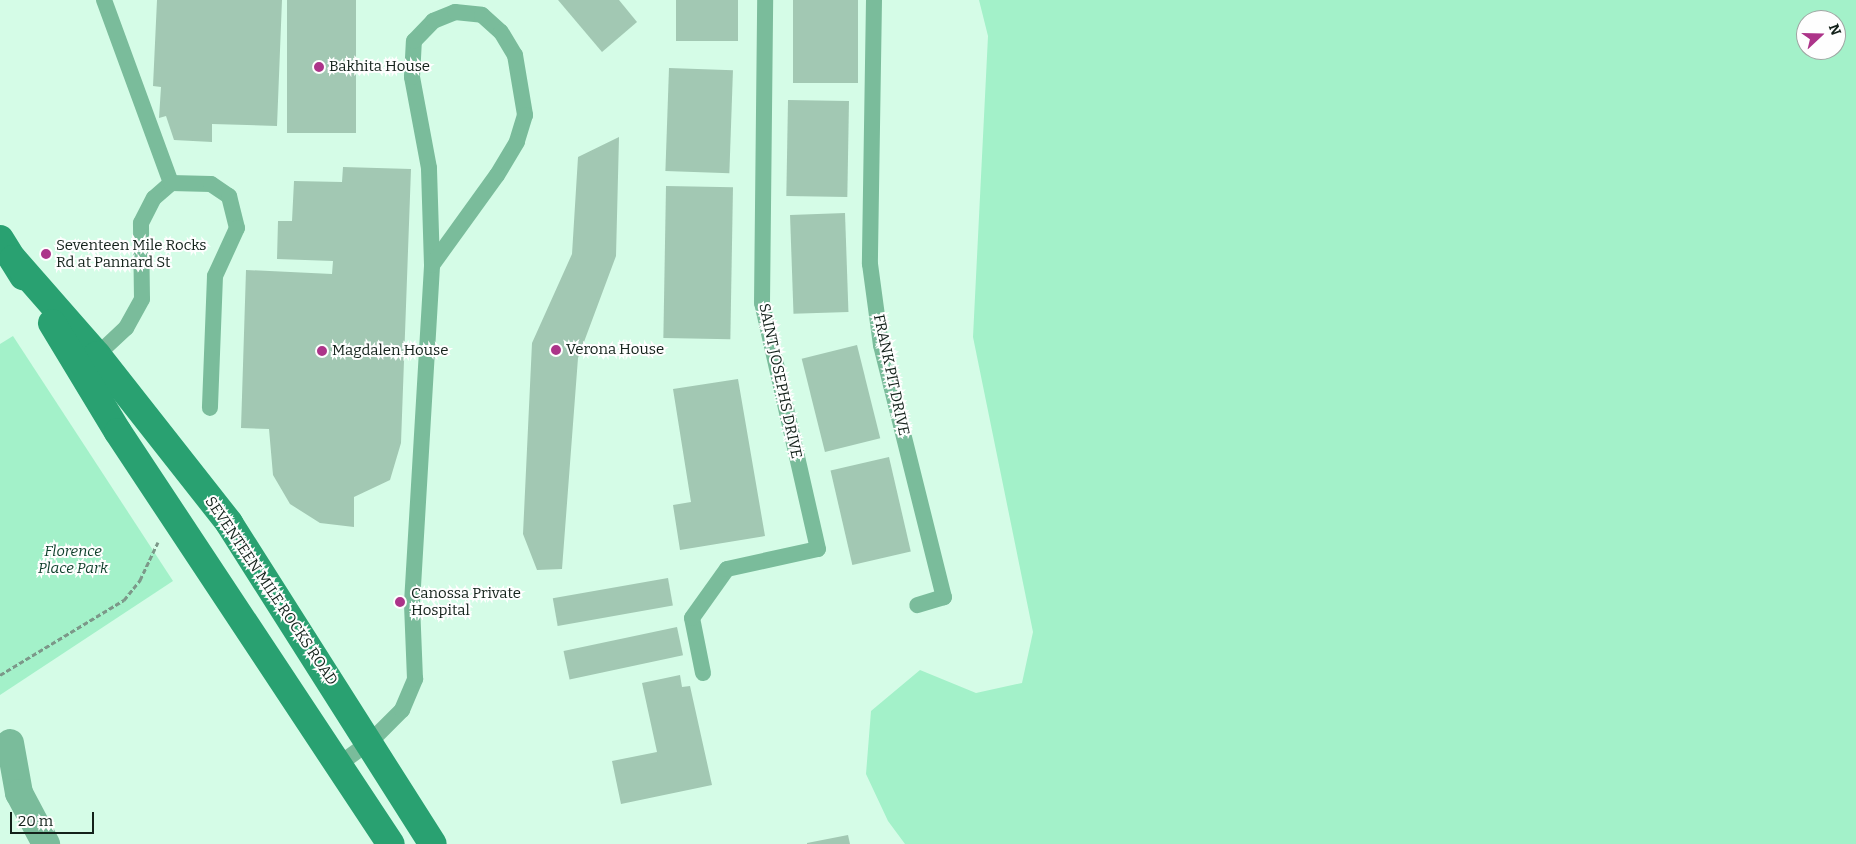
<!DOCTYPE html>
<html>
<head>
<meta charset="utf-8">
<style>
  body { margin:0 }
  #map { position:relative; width:1856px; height:844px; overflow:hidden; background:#d5fce7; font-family:Bitter,serif }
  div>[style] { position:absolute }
  .green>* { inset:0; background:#a3f1c9 }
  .building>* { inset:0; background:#a2c8b3; transform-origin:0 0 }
  .path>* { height:3px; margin-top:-1.5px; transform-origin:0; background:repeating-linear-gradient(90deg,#7c9889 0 5px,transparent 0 7.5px) }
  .lane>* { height:16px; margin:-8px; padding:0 8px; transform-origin:8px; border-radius:8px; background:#7abc9b }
  .street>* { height:28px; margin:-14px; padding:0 14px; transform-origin:14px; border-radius:14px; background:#7abc9b }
  .secondary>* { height:28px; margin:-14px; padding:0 14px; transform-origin:14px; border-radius:14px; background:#29a171 }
  .dots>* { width:14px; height:14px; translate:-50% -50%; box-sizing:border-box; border:2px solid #fefefe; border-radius:50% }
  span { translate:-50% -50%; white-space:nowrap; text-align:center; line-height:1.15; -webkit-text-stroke:4px #fefefe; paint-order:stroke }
  .poi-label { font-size:15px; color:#13211a }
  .left { translate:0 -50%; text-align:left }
  .street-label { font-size:15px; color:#13211a }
  .park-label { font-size:15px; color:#0d3e2a; font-style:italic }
  .north { position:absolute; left:1796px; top:10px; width:50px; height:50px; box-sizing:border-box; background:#fefefe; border:1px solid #a0a6a3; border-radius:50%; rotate:69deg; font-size:14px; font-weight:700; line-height:20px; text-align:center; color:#13211a }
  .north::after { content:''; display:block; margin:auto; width:18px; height:22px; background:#ac3489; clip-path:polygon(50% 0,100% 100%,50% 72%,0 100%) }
  .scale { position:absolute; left:10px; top:812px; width:84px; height:22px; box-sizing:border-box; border:2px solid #13211a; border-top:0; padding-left:6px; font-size:15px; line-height:18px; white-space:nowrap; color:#13211a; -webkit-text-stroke:4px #fefefe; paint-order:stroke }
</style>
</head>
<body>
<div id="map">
  <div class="green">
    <div style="clip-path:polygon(evenodd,979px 0,1856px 0,1856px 844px,905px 844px,888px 821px,866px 774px,871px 711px,920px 670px,976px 693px,1022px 683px,1033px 632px,973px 337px,988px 36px,979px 0,1806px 20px,1836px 20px,1836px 50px,1806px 50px,1806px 20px)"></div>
    <div style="clip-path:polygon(13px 336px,173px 581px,0 695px,0 344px)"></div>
  </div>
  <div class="building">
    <div style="clip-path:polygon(157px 0,282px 0,277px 126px,212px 124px,212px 142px,174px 140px,166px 116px,159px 118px,161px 87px,153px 86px)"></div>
    <div style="left:287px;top:0;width:69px;height:133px"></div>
    <div style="clip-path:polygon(558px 0,619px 0,637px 22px,602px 52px)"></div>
    <div style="left:676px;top:0;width:62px;height:41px"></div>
    <div style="left:793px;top:0;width:65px;height:83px"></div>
    <div style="left:669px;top:68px;width:64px;height:103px;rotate:2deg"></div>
    <div style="left:788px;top:100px;width:61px;height:96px;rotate:1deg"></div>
    <div style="clip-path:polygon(619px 137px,616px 256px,578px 358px,562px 569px,537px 570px,523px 534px,532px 343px,572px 254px,578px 157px)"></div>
    <div style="clip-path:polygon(343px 167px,411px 169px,401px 443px,390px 480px,354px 497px,354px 527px,320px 523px,290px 504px,273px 475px,269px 429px,241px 428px,246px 270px,332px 274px,333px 261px,277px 259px,278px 221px,292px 221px,294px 181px,342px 182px)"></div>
    <div style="left:666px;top:186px;width:67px;height:152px;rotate:1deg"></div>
    <div style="left:845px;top:213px;width:99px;height:55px;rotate:88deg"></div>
    <div style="left:857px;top:345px;width:96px;height:57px;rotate:76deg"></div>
    <div style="clip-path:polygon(738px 379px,765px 536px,680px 550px,673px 505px,691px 502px,673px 389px)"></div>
    <div style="left:889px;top:457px;width:97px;height:60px;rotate:77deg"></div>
    <div style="left:668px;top:578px;width:28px;height:117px;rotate:80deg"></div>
    <div style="left:677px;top:627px;width:29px;height:116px;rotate:78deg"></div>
    <div style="clip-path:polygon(680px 675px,682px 687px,690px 686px,712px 785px,621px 804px,612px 761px,657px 752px,642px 683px)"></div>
    <div style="clip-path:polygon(848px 835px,850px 844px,807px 844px,807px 843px)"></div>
  </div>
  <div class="path">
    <div style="left:0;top:675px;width:145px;rotate:-31.2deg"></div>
    <div style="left:124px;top:600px;width:26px;rotate:-51deg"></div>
    <div style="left:140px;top:580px;width:42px;rotate:-64.7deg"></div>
  </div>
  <div class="lane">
    <div style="left:104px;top:0;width:195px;rotate:69.9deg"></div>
    <div style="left:874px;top:0;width:264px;rotate:90.9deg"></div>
    <div style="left:870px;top:264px;width:82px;rotate:82.3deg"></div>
    <div style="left:881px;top:345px;width:260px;rotate:76deg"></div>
    <div style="left:944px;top:597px;width:28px;rotate:163deg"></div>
    <div style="left:97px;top:355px;width:40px;rotate:-43deg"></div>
    <div style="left:126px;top:328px;width:33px;rotate:-61deg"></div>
    <div style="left:142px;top:299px;width:76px;rotate:-90.8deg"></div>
    <div style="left:141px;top:223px;width:28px;rotate:-63deg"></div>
    <div style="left:154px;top:198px;width:23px;rotate:-41deg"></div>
    <div style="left:171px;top:183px;width:40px;rotate:1.4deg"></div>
    <div style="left:211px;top:184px;width:22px;rotate:34deg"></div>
    <div style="left:229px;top:196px;width:33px;rotate:76deg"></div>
    <div style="left:237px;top:228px;width:53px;rotate:114.6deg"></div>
    <div style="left:215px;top:276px;width:132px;rotate:92.2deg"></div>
    <div style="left:703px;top:673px;width:56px;rotate:-101.3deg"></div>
    <div style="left:692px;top:618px;width:60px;rotate:-54.5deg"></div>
    <div style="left:727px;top:569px;width:93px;rotate:-12.4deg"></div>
    <div style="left:818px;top:549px;width:252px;rotate:-102.8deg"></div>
    <div style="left:762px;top:303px;width:303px;rotate:-89.4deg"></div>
    <div style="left:338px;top:765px;width:41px;rotate:-36deg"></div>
    <div style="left:371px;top:741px;width:44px;rotate:-45deg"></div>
    <div style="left:402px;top:710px;width:34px;rotate:-67deg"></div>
    <div style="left:415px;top:679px;width:76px;rotate:-92.3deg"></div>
    <div style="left:412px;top:603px;width:339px;rotate:-86.6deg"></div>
    <div style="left:432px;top:265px;width:97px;rotate:-91.8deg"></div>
    <div style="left:429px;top:168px;width:93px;rotate:-100.6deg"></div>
    <div style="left:412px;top:77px;width:36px;rotate:-87deg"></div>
    <div style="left:414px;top:41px;width:28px;rotate:-46deg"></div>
    <div style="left:433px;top:21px;width:24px;rotate:-22deg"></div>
    <div style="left:455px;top:12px;width:27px;rotate:6deg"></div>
    <div style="left:482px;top:15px;width:25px;rotate:42deg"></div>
    <div style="left:501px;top:32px;width:27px;rotate:59deg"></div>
    <div style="left:515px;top:55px;width:61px;rotate:80.5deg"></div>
    <div style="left:525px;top:115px;width:28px;rotate:107deg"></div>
    <div style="left:517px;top:142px;width:39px;rotate:121deg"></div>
    <div style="left:497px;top:175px;width:111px;rotate:125.8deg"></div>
  </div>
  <div class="street">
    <div style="left:10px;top:743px;width:51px;rotate:79.8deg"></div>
    <div style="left:19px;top:793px;width:58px;rotate:62.1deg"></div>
  </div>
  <div class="secondary">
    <div style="left:0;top:239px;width:44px;rotate:58.1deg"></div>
    <div style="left:13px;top:259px;width:128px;rotate:48.8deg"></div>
    <div style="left:97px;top:355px;width:214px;rotate:51.8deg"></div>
    <div style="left:229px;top:523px;width:380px;rotate:57.6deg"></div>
    <div style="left:52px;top:323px;width:127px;rotate:58.8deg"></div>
    <div style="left:118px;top:432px;width:494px;rotate:56.5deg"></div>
  </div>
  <div class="dots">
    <div style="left:319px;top:67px;background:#ac3489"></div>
    <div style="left:46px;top:254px;background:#ac3489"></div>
    <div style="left:556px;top:350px;background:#ac3489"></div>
    <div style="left:322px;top:351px;background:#ac3489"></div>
    <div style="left:400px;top:602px;background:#ac3489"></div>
  </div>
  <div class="poi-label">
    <span class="left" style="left:329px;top:67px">Bakhita House</span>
    <span class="left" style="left:56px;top:254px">Seventeen Mile Rocks<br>Rd at Pannard St</span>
    <span class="left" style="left:566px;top:350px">Verona House</span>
    <span class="left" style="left:332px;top:351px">Magdalen House</span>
    <span class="left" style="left:411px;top:602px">Canossa Private<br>Hospital</span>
  </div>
  <div class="street-label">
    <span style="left:891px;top:375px;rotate:78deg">FRANK PIT DRIVE</span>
    <span style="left:780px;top:381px;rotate:78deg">SAINT JOSEPHS DRIVE</span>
    <span style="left:271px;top:591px;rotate:56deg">SEVENTEEN MILE ROCKS ROAD</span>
  </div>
  <div class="park-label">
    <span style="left:73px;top:560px">Florence<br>Place Park</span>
  </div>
  <div class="north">N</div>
  <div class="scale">20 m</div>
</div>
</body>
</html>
